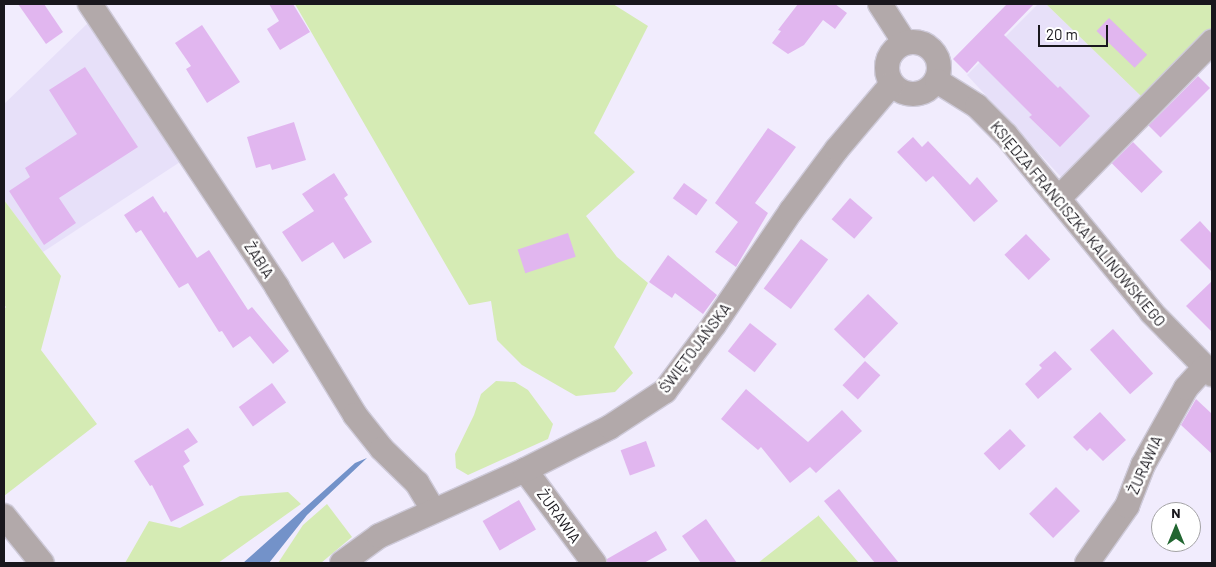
<!DOCTYPE html>
<html>
<head>
<meta charset="utf-8">
<style>
  body { margin:0 }
  #map { position:relative; width:1216px; height:567px; overflow:hidden; background:#f1ecfd; font-family:Barlow,sans-serif }
  div>[style] { position:absolute }
  .built>* { inset:0; background:#e7e0f9 }
  .green>* { inset:0; background:#d5ebb4 }
  .water>* { inset:0; background:#7392c9 }
  .building>* { inset:0; background:#e1b6ef; transform-origin:0 0 }
  .roads { filter:drop-shadow(1px 0 #cecad9) drop-shadow(-1px 0 #cecad9) drop-shadow(0 1px #cecad9) drop-shadow(0 -1px #cecad9) }
  .minor>* { height:24px; margin:-12px; padding:0 12px; transform-origin:12px; border-radius:12px; background:#b2a9aa }
  .minor>.ring { margin:-12px; padding:0; box-sizing:content-box; background:none; border:24px solid #b2a9aa; border-radius:50% }
  span { translate:-50% -50%; white-space:nowrap; text-align:center; line-height:1.15; -webkit-text-stroke:5px #fff; paint-order:stroke }
  .street-label { font-size:15px; color:#19171d }
  .frame { position:absolute; inset:0; border:5px solid #19171d; pointer-events:none }
  .north { position:absolute; left:1151px; top:502px; width:50px; height:50px; box-sizing:border-box; background:#fff; border:1px solid #a3a2a5; border-radius:50%; rotate:0deg; font-size:14px; font-weight:700; line-height:20px; text-align:center; color:#19171d }
  .north::after { content:''; display:block; margin:auto; width:18px; height:22px; background:#226631; clip-path:polygon(50% 0,100% 100%,50% 72%,0 100%) }
  .scale { position:absolute; left:1038px; top:25px; width:70px; height:22px; box-sizing:border-box; border:2px solid #19171d; border-top:0; padding-left:6px; font-size:15px; line-height:18px; white-space:nowrap; color:#19171d; -webkit-text-stroke:4px #fff; paint-order:stroke }
</style>
</head>
<body>
<div id="map">
  <div class="built">
    <div style="clip-path:polygon(1038px 4px,1046px 4px,1143px 98px,1062px 178px,967px 75px)"></div>
    <div style="clip-path:polygon(89px 22px,180px 162px,43px 252px,4px 200px,4px 104px)"></div>
  </div>
  <div class="green">
    <div style="clip-path:polygon(295px 4px,613px 4px,648px 26px,594px 133px,635px 172px,586px 216px,617px 257px,648px 283px,614px 347px,633px 373px,615px 392px,576px 396px,522px 365px,497px 340px,491px 301px,469px 305px)"></div>
    <div style="clip-path:polygon(1046px 4px,1212px 4px,1212px 29px,1143px 98px)"></div>
    <div style="clip-path:polygon(4px 200px,61px 276px,41px 350px,97px 424px,4px 496px,4px 309px,6px 307px,4px 305px)"></div>
    <div style="clip-path:polygon(496px 381px,515px 382px,528px 390px,553px 424px,548px 439px,468px 475px,456px 468px,455px 454px,474px 415px,481px 394px)"></div>
    <div style="clip-path:polygon(288px 492px,301px 504px,218px 563px,125px 563px,149px 521px,180px 528px,240px 496px)"></div>
    <div style="clip-path:polygon(327px 504px,352px 537px,321px 563px,278px 563px,303px 525px)"></div>
    <div style="clip-path:polygon(818px 515px,859px 563px,758px 563px,818px 516px)"></div>
  </div>
  <div class="water">
    <div style="clip-path:polygon(367px 458px,307px 515px,269px 563px,243px 563px,355px 463px)"></div>
  </div>
  <div class="building">
    <div style="clip-path:polygon(18px 4px,44px 4px,63px 32px,46px 44px)"></div>
    <div style="clip-path:polygon(269px 4px,293px 4px,310px 32px,280px 50px,267px 29px,279px 21px)"></div>
    <div style="clip-path:polygon(798px 4px,835px 4px,847px 13px,835px 29px,823px 20px,804px 45px,788px 54px,772px 43px,781px 31px,778px 30px)"></div>
    <div style="clip-path:polygon(1007px 4px,1034px 4px,1004px 35px,1058px 88px,1060px 86px,1090px 116px,1060px 147px,1029px 117px,1032px 115px,978px 61px,967px 73px,953px 59px)"></div>
    <div style="left:1109px;top:18px;width:53px;height:18px;rotate:44deg"></div>
    <div style="clip-path:polygon(202px 25px,240px 82px,207px 103px,186px 69px,191px 66px,175px 43px)"></div>
    <div style="clip-path:polygon(85px 67px,138px 147px,59px 198px,76px 223px,44px 245px,9px 191px,30px 177px,25px 168px,77px 134px,49px 90px)"></div>
    <div style="left:1198px;top:76px;width:17px;height:70px;rotate:45deg"></div>
    <div style="clip-path:polygon(294px 122px,306px 160px,272px 170px,270px 164px,256px 168px,247px 137px)"></div>
    <div style="clip-path:polygon(768px 128px,796px 147px,755px 203px,768px 213px,736px 267px,715px 252px,738px 222px,715px 203px)"></div>
    <div style="clip-path:polygon(913px 137px,922px 147px,928px 141px,970px 185px,977px 177px,998px 201px,974px 222px,933px 176px,926px 182px,897px 152px)"></div>
    <div style="left:1133px;top:142px;width:42px;height:30px;rotate:45deg"></div>
    <div style="clip-path:polygon(334px 173px,348px 195px,344px 198px,372px 242px,344px 259px,333px 242px,302px 262px,282px 232px,314px 211px,302px 194px)"></div>
    <div style="left:684px;top:183px;width:29px;height:19px;rotate:36deg"></div>
    <div style="clip-path:polygon(153px 196px,164px 213px,166px 211px,197px 258px,209px 250px,248px 310px,252px 307px,289px 351px,273px 364px,250px 336px,233px 348px,222px 331px,219px 332px,188px 283px,179px 288px,141px 230px,136px 233px,124px 215px)"></div>
    <div style="left:850px;top:198px;width:30px;height:28px;rotate:41deg"></div>
    <div style="clip-path:polygon(1200px 221px,1212px 234px,1212px 272px,1180px 240px)"></div>
    <div style="left:568px;top:233px;width:25px;height:53px;rotate:72deg"></div>
    <div style="left:1026px;top:234px;width:35px;height:30px;rotate:46deg"></div>
    <div style="left:801px;top:239px;width:34px;height:62px;rotate:37deg"></div>
    <div style="clip-path:polygon(668px 255px,717px 295px,703px 314px,675px 293px,672px 298px,649px 282px)"></div>
    <div style="clip-path:polygon(1212px 281px,1212px 332px,1186px 306px)"></div>
    <div style="left:868px;top:294px;width:42px;height:49px;rotate:44deg"></div>
    <div style="left:750px;top:323px;width:34px;height:36px;rotate:38deg"></div>
    <div style="left:1113px;top:329px;width:60px;height:31px;rotate:48deg"></div>
    <div style="clip-path:polygon(1055px 351px,1072px 369px,1038px 399px,1025px 384px,1042px 368px,1039px 365px)"></div>
    <div style="left:865px;top:361px;width:21px;height:33px;rotate:43deg"></div>
    <div style="left:272px;top:383px;width:24px;height:41px;rotate:54deg"></div>
    <div style="clip-path:polygon(746px 389px,808px 442px,842px 410px,862px 431px,816px 473px,810px 467px,790px 483px,761px 447px,758px 450px,721px 419px)"></div>
    <div style="clip-path:polygon(1196px 399px,1212px 414px,1212px 454px,1181px 425px)"></div>
    <div style="clip-path:polygon(1100px 412px,1126px 440px,1103px 461px,1090px 448px,1087px 451px,1073px 437px)"></div>
    <div style="clip-path:polygon(188px 428px,198px 442px,184px 451px,190px 461px,183px 466px,204px 505px,171px 522px,152px 485px,150px 486px,134px 461px)"></div>
    <div style="left:1010px;top:429px;width:23px;height:36px;rotate:47deg"></div>
    <div style="left:646px;top:441px;width:27px;height:27px;rotate:70deg"></div>
    <div style="left:1056px;top:487px;width:34px;height:38px;rotate:45deg"></div>
    <div style="clip-path:polygon(839px 489px,899px 563px,875px 563px,824px 501px)"></div>
    <div style="left:519px;top:500px;width:34px;height:42px;rotate:60deg"></div>
    <div style="clip-path:polygon(706px 519px,737px 563px,701px 563px,682px 536px)"></div>
    <div style="clip-path:polygon(656px 531px,667px 550px,644px 563px,607px 563px,607px 559px)"></div>
  </div>
  <div class="roads">
    <div class="minor">
      <div style="left:90px;top:4px;width:339px;rotate:56.5deg"></div>
      <div style="left:277px;top:287px;width:150px;rotate:58.6deg"></div>
      <div style="left:355px;top:415px;width:43px;rotate:51.5deg"></div>
      <div style="left:382px;top:449px;width:49px;rotate:44.2deg"></div>
      <div style="left:417px;top:483px;width:31px;rotate:59deg"></div>
      <div style="left:880px;top:4px;width:46px;rotate:57.3deg"></div>
      <div class="ring" style="left:887px;top:42px;width:28px;height:28px"></div>
      <div style="left:937px;top:81px;width:47px;rotate:32deg"></div>
      <div style="left:977px;top:106px;width:41px;rotate:45deg"></div>
      <div style="left:1006px;top:135px;width:230px;rotate:50.6deg"></div>
      <div style="left:1152px;top:313px;width:86px;rotate:45.5deg"></div>
      <div style="left:1059px;top:198px;width:219px;rotate:-45.6deg"></div>
      <div style="left:525px;top:470px;width:116px;rotate:53.4deg"></div>
      <div style="left:4px;top:516px;width:60px;rotate:51deg"></div>
      <div style="left:342px;top:563px;width:46px;rotate:-36.1deg"></div>
      <div style="left:379px;top:536px;width:160px;rotate:-24.3deg"></div>
      <div style="left:525px;top:470px;width:95px;rotate:-26.8deg"></div>
      <div style="left:610px;top:427px;width:66px;rotate:-33.2deg"></div>
      <div style="left:665px;top:391px;width:82px;rotate:-53.4deg"></div>
      <div style="left:714px;top:325px;width:138px;rotate:-56deg"></div>
      <div style="left:791px;top:211px;width:77px;rotate:-53.4deg"></div>
      <div style="left:837px;top:149px;width:85px;rotate:-49.8deg"></div>
      <div style="left:1087px;top:563px;width:70px;rotate:-54.9deg"></div>
      <div style="left:1127px;top:506px;width:44px;rotate:-68.7deg"></div>
      <div style="left:1143px;top:465px;width:88px;rotate:-60.8deg"></div>
      <div style="left:1186px;top:388px;width:27px;rotate:-48deg"></div>
    </div>
  </div>
  <div class="street-label">
    <span style="left:1078px;top:224px;rotate:50deg">KSIĘDZA FRANCISZKA KALINOWSKIEGO</span>
    <span style="left:259px;top:260px;rotate:57deg">ŻABIA</span>
    <span style="left:695px;top:348px;rotate:-53deg">ŚWIĘTOJAŃSKA</span>
    <span style="left:1145px;top:465px;rotate:-66deg">ŻURAWIA</span>
    <span style="left:559px;top:516px;rotate:54deg">ŻURAWIA</span>
  </div>
  <div class="frame"></div>
  <div class="north">N</div>
  <div class="scale">20 m</div>
</div>
</body>
</html>
